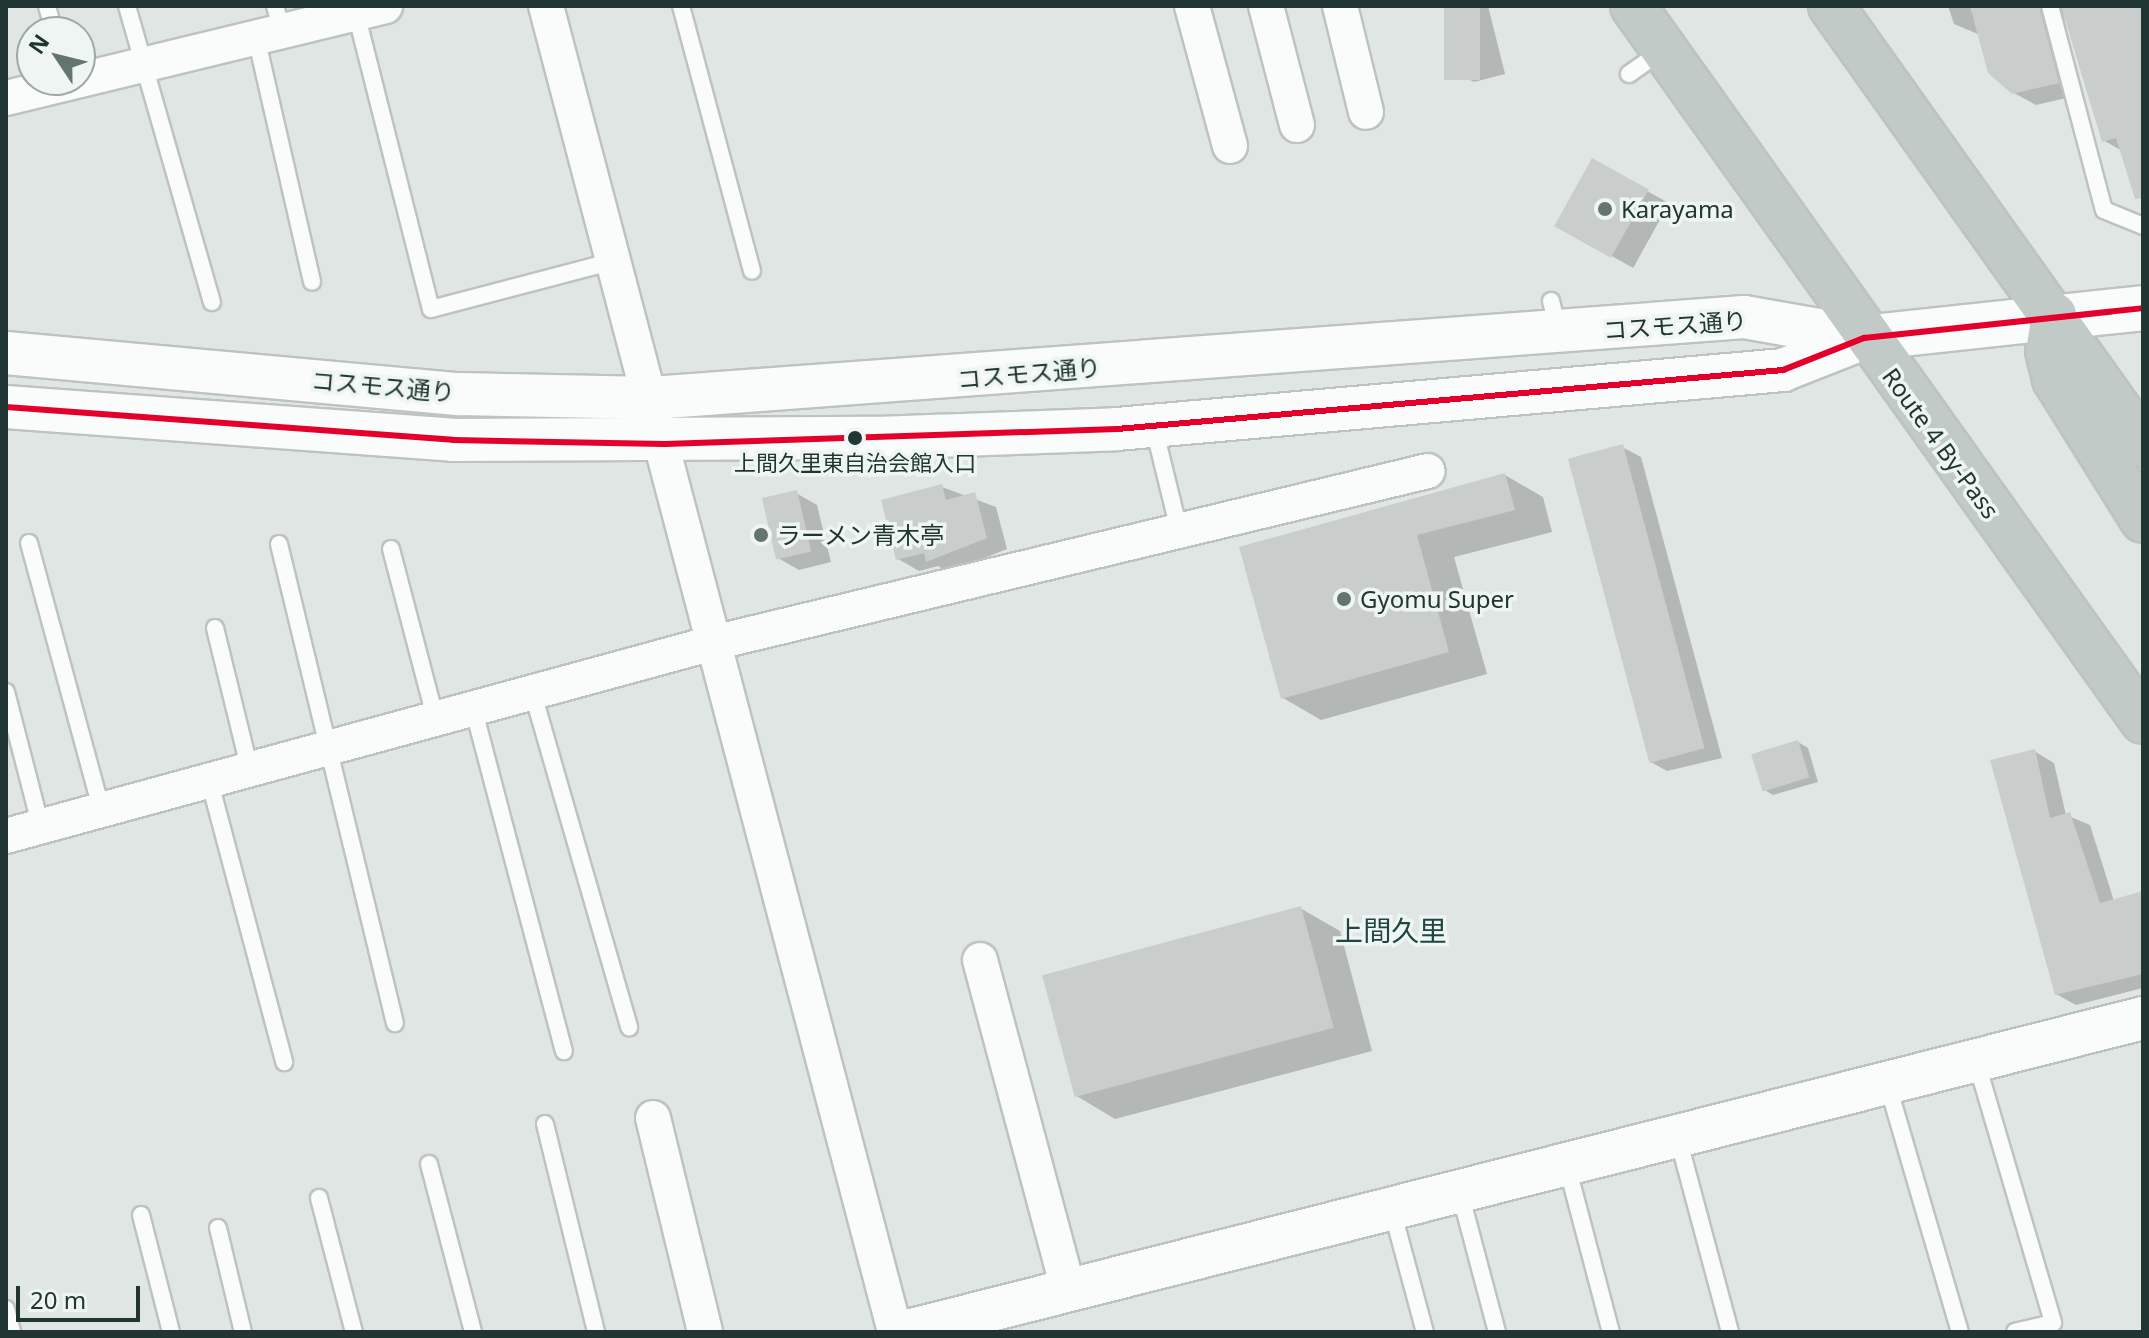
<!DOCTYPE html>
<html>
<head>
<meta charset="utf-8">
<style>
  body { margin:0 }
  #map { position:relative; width:2149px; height:1338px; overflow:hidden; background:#e0e6e4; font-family:"Noto Sans","Noto Sans JP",sans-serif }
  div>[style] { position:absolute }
  .shadow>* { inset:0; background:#0003; transform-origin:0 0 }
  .building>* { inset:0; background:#c9cecd; transform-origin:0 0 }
  .roads { filter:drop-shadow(2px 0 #bdc3c1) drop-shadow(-2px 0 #bdc3c1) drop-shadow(0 2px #bdc3c1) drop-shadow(0 -2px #bdc3c1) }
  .service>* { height:16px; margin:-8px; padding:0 8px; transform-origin:8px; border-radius:8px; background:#fafbfb }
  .minor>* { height:34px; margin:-17px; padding:0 17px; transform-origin:17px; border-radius:17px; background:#fafbfb }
  .tertiary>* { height:42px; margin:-21px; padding:0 21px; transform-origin:21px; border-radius:21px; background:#fafbfb }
  .secondary>* { height:44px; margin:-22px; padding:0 22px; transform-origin:22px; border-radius:22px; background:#fafbfb }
  .trunk>* { height:44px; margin:-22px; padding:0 22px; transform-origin:22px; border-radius:22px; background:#c2cac8 }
  .bus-1>* { height:6px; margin:-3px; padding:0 3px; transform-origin:3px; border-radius:3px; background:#e4002b }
  .dots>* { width:22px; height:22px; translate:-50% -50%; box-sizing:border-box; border:4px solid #eef5f2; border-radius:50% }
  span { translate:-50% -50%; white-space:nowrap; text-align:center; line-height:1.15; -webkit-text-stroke:7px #eef5f2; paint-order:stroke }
  .bus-label { font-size:22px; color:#213632 }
  .poi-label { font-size:24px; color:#213632 }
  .left { translate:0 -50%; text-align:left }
  .street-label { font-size:24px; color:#213632 }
  .quarter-label { font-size:28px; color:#204640 }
  .frame { position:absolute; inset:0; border:8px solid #213632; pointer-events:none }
  .north { position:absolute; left:16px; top:16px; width:80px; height:80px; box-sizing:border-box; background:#eef5f2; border:2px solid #9ca9a5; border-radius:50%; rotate:305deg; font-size:22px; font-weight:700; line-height:32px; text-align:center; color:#213632 }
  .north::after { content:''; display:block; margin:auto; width:28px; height:36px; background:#647470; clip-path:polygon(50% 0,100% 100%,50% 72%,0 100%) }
  .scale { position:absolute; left:16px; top:1286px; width:124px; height:36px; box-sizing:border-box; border:4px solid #213632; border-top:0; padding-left:10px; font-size:24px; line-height:28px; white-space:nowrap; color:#213632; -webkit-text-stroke:6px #eef5f2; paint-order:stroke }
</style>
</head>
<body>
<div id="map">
  <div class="shadow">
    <div style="clip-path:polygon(1446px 6px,1488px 6px,1505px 74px,1474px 82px,1464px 77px)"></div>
    <div style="clip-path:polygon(1948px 6px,2143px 6px,2143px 191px,2122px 151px,2103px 140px,2063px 11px,2079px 95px,2036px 105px,2014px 93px,1980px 35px,1954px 24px)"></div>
    <div style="left:1593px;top:161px;width:87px;height:74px;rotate:29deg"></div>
    <div style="clip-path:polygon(1622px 447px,1641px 457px,1722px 758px,1667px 771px,1649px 761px)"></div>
    <div style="clip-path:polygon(1505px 475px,1543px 497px,1552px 532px,1454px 557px,1487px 674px,1321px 720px,1283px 698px,1241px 548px)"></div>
    <div style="clip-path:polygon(942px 487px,996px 507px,1007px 549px,949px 572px,938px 566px,919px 571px,898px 559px)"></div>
    <div style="clip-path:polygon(796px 493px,817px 505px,831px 562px,799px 570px,778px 558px)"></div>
    <div style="clip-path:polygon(1798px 742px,1808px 748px,1818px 782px,1773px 795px,1763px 789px)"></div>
    <div style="clip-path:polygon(2034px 751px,2054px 763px,2066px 815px,2090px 825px,2114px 901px,2143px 893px,2143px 988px,2076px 1005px,2056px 994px)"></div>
    <div style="clip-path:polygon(1300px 908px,1340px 931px,1372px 1051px,1115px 1119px,1075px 1095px)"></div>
  </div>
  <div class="building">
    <div style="left:1444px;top:6px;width:36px;height:74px"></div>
    <div style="clip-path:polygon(1970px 6px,2039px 6px,2059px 83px,2012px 94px,1988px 73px)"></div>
    <div style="clip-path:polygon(2061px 6px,2143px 6px,2143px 198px,2135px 199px,2116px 138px,2102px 142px)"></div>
    <div style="left:1592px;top:158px;width:65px;height:78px;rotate:29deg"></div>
    <div style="left:1623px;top:444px;width:315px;height:57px;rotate:75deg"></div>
    <div style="clip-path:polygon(1505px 473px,1515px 510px,1417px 535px,1449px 652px,1281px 699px,1239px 547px)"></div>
    <div style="clip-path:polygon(942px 484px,946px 500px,975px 492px,987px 538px,926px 562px,924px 553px,896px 560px,881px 500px)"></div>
    <div style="left:797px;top:490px;width:63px;height:36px;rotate:77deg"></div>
    <div style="left:1798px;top:740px;width:39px;height:49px;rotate:73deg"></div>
    <div style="clip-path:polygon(2035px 749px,2050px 818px,2070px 812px,2100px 903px,2143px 891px,2143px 974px,2055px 995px,1990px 760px)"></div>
    <div style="left:1301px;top:906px;width:126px;height:268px;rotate:75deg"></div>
  </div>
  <div class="roads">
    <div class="service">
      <div style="left:47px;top:6px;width:27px;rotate:75deg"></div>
      <div style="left:127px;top:6px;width:308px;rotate:74deg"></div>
      <div style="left:275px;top:6px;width:26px;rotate:74deg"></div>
      <div style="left:681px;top:6px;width:274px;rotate:75deg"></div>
      <div style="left:2050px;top:6px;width:211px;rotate:75.2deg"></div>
      <div style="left:2104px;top:210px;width:42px;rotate:22.3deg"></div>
      <div style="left:356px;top:13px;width:305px;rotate:75.8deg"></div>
      <div style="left:431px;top:309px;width:189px;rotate:-14.7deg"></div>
      <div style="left:256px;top:37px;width:251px;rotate:77.1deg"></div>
      <div style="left:1629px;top:74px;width:42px;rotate:-35.2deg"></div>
      <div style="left:1551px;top:301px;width:30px;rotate:76deg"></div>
      <div style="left:1154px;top:428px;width:109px;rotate:76.2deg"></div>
      <div style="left:29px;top:543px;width:278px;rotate:74.8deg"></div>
      <div style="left:279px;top:544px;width:493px;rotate:76.4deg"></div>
      <div style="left:391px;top:549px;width:177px;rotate:75.3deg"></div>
      <div style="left:215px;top:628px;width:147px;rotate:76.2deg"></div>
      <div style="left:6px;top:692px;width:139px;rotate:75.5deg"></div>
      <div style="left:533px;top:694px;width:347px;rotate:73.9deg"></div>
      <div style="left:474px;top:711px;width:352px;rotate:75.2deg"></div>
      <div style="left:210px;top:783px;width:289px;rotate:75.1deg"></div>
      <div style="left:1977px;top:1064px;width:270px;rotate:73.6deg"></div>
      <div style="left:2053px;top:1323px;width:39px;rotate:167deg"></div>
      <div style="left:1888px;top:1086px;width:256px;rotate:73.7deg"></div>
      <div style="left:545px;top:1124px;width:214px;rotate:76.2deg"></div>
      <div style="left:1678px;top:1138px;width:201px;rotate:75deg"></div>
      <div style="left:429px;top:1164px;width:174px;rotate:75.3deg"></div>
      <div style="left:1567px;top:1166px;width:172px;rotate:75.2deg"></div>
      <div style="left:1460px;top:1193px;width:144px;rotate:75.1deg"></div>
      <div style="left:319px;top:1198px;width:138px;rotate:75.4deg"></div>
      <div style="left:1392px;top:1210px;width:126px;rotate:74.9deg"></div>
      <div style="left:141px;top:1215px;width:121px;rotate:75.6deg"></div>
      <div style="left:218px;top:1228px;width:107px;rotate:76.5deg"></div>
      <div style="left:6px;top:1309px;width:24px;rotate:75deg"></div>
    </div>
    <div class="minor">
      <div style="left:546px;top:6px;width:1371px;rotate:75.25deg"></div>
      <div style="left:1192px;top:6px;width:145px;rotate:74.8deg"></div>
      <div style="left:1266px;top:6px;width:123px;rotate:75.4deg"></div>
      <div style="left:1340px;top:6px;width:109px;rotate:76.2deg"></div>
      <div style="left:6px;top:98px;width:390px;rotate:-13.6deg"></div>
      <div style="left:6px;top:836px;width:733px;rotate:-15.27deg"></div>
      <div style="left:713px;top:643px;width:735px;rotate:-13.53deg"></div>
      <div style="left:980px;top:960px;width:343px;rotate:75deg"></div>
      <div style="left:653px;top:1118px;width:220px;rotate:76.3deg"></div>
    </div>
    <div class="tertiary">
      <div style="left:6px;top:353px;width:456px;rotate:5.2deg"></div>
      <div style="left:460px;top:394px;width:192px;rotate:1.2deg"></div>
      <div style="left:652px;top:398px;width:1095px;rotate:-4.24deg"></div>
      <div style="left:1744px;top:317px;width:122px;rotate:9.9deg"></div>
      <div style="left:6px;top:407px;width:448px;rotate:4.2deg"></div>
      <div style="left:453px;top:440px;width:424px;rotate:-0.3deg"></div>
      <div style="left:877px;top:438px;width:240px;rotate:-2.1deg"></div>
      <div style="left:1117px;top:429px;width:669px;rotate:-5.06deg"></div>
      <div style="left:1783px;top:370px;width:87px;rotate:-21.6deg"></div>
      <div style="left:904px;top:1332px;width:1278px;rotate:-14.22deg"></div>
    </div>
    <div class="secondary">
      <div style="left:1864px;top:338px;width:281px;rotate:-6.1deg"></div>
    </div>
    <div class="trunk">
      <div style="left:1633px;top:6px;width:878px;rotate:54.5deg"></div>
      <div style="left:1831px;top:6px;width:538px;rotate:54.54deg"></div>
      <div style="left:2054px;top:315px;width:36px;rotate:99deg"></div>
      <div style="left:2048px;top:351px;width:29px;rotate:76deg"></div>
      <div style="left:2055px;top:379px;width:166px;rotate:58deg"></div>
    </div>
  </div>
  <div class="bus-1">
    <div style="left:6px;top:407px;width:448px;rotate:4.2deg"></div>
    <div style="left:453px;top:440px;width:212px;rotate:1.1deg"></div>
    <div style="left:665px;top:444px;width:452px;rotate:-1.9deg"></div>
    <div style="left:1117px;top:429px;width:669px;rotate:-5.06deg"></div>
    <div style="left:1783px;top:370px;width:87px;rotate:-21.6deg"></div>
    <div style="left:1864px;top:338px;width:281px;rotate:-6.1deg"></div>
  </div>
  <div class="dots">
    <div style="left:1605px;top:209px;background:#647470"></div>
    <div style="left:855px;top:438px;background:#213632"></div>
    <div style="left:761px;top:535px;background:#647470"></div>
    <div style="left:1344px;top:599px;background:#647470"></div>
  </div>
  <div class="bus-label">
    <span style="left:855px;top:463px">上間久里東自治会館入口</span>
  </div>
  <div class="poi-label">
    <span class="left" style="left:1621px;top:209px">Karayama</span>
    <span class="left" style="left:777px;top:535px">ラーメン青木亭</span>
    <span class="left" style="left:1360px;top:599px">Gyomu Super</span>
  </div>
  <div class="street-label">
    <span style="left:1675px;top:325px;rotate:-4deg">コスモス通り</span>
    <span style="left:1029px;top:373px;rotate:-5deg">コスモス通り</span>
    <span style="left:383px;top:386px;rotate:5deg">コスモス通り</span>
    <span style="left:1941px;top:443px;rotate:54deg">Route 4 By-Pass</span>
  </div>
  <div class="quarter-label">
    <span style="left:1391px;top:930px">上間久里</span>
  </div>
  <div class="frame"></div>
  <div class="north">N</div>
  <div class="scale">20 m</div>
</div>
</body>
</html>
